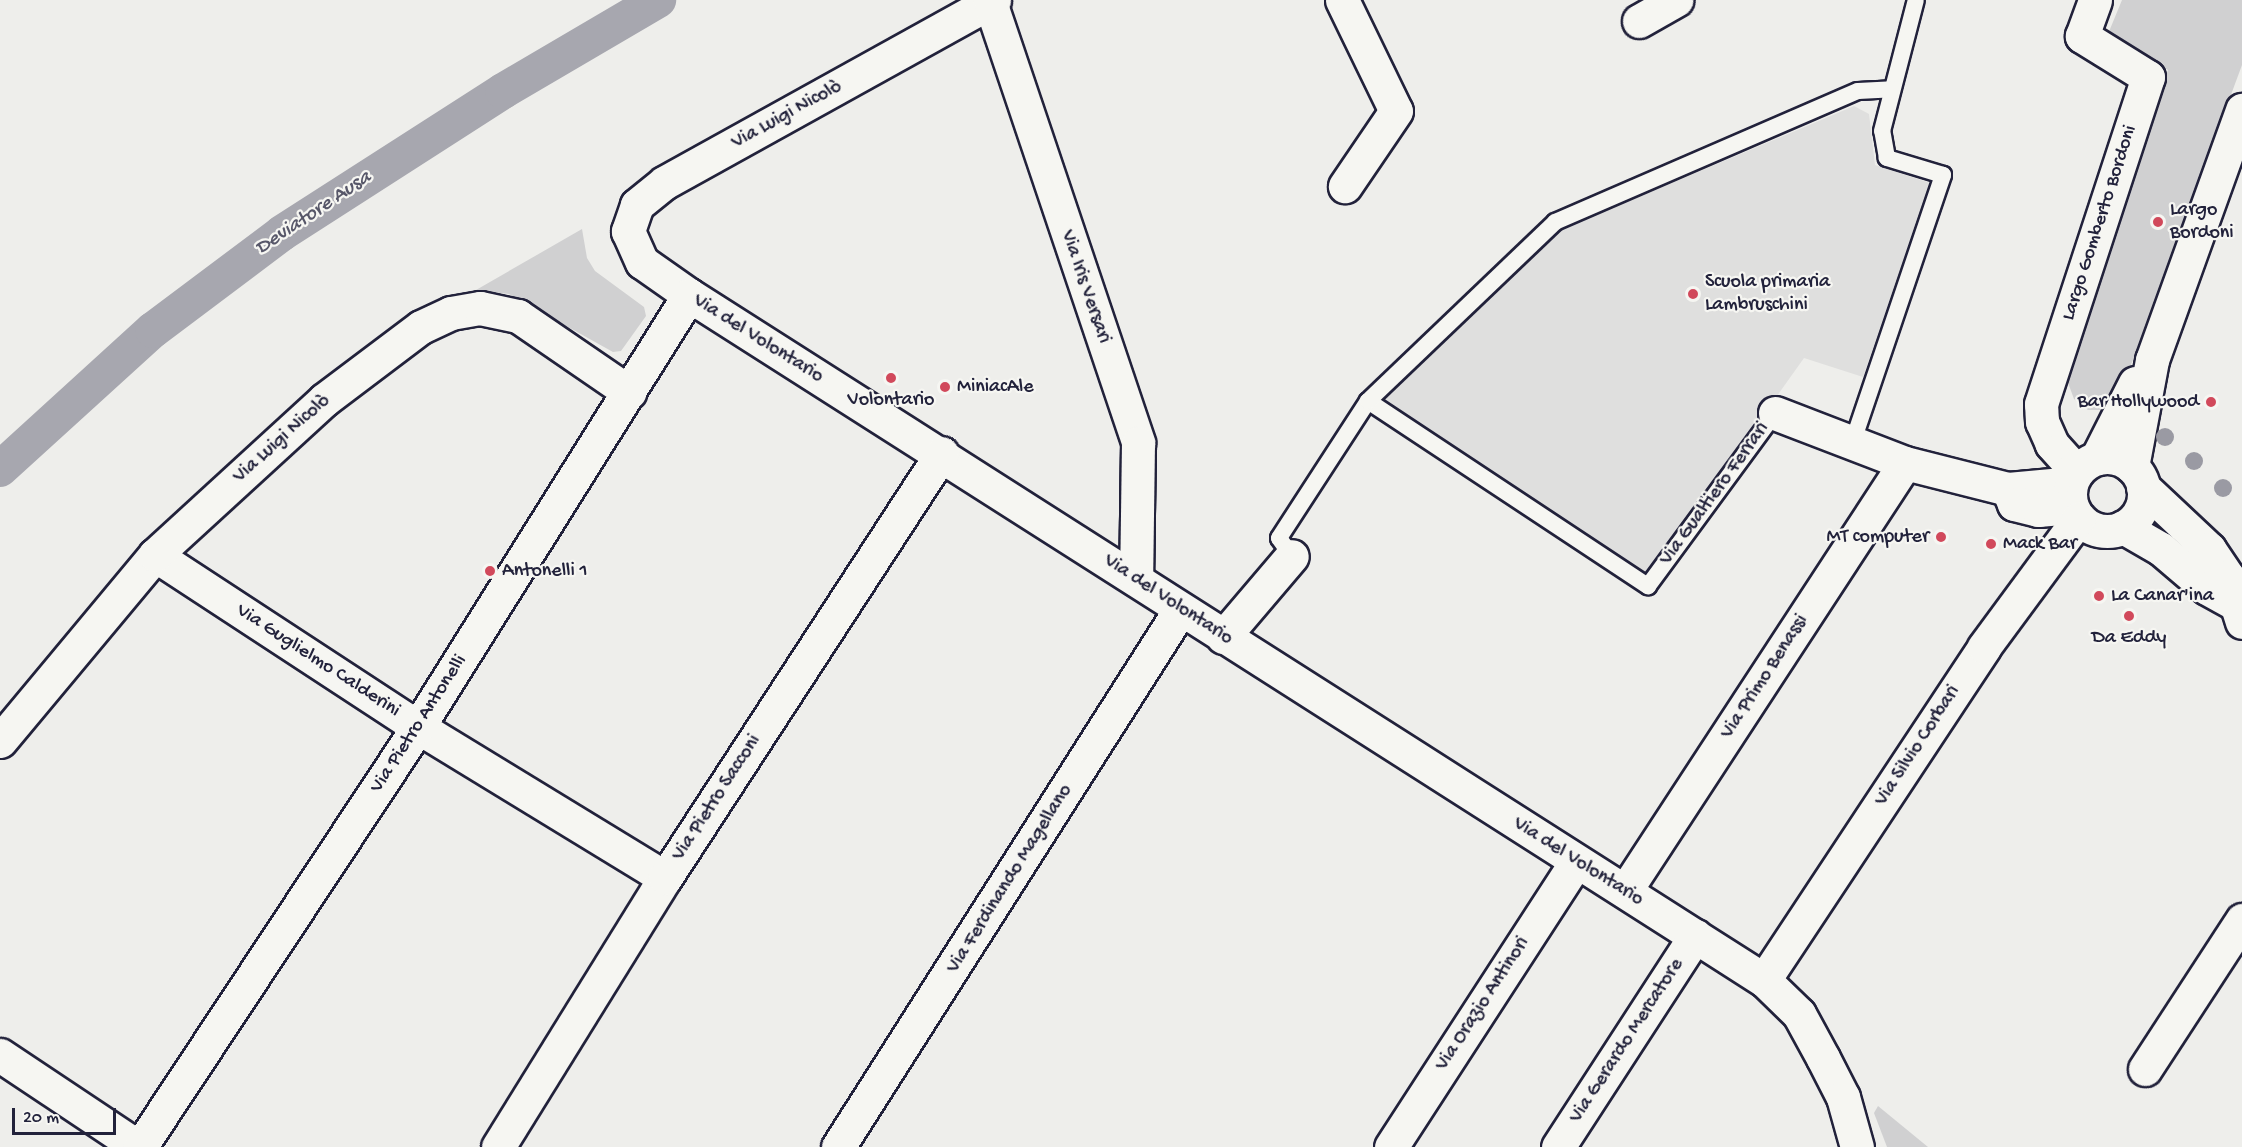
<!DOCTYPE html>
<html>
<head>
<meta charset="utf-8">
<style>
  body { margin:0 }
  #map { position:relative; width:2242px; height:1147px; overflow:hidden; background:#eeeeeb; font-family:"Gochi Hand",sans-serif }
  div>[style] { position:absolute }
  .built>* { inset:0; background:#dfdfde }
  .green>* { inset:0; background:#d0d0d1 }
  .canal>* { height:36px; margin:-18px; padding:0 18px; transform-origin:18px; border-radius:18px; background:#a7a7af }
  .roads { filter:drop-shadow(2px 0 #22223b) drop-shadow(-2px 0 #22223b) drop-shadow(0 2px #22223b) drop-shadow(0 -2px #22223b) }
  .service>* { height:16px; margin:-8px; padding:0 8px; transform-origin:8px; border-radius:8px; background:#f6f6f2 }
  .minor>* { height:33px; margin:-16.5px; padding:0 16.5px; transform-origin:16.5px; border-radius:16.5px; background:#f6f6f2 }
  .minor>.ring { margin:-16.5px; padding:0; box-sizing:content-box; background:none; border:33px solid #f6f6f2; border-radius:50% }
  .trees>* { width:18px; height:18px; margin:-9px; border-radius:50%; background:#9a9aa3 }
  .dots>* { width:16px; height:16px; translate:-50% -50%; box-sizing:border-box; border:3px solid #f6f6f2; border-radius:50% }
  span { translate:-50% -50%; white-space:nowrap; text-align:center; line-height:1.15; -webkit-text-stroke:4.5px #f6f6f2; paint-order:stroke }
  .street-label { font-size:20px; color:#22223b }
  .poi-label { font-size:20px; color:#22223b }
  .left { translate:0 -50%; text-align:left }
  .right { translate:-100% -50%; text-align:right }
  .water-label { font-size:21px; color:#575769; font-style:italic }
  .scale { position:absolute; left:12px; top:1108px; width:104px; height:27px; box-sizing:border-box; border:3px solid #22223b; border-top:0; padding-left:8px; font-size:18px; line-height:21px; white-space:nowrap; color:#22223b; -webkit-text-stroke:4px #f6f6f2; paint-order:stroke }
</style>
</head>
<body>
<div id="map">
  <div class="built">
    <div style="clip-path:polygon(1854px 106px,1869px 114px,1875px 165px,1930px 183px,1863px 377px,1804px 358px,1647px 578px,1380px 401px,1561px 230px)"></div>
  </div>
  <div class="green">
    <div style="clip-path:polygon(2122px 0,2242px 0,2242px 65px,2118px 400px,2102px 410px,2088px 410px,2074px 399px,2067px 380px,2168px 70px,2108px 34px)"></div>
    <div style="clip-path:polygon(582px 229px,587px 258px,595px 271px,644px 307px,646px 316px,621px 351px,613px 352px,509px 294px,476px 290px)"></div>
    <div style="clip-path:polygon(1878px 1106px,1928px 1147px,1887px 1147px,1874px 1113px)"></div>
  </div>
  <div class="canal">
    <div style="left:0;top:469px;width:207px;rotate:-42.3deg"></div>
    <div style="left:153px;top:330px;width:161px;rotate:-36.9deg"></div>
    <div style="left:282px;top:233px;width:263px;rotate:-32.7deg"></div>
    <div style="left:503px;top:91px;width:180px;rotate:-30.4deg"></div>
  </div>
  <div class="roads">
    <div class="service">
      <div style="left:1368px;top:401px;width:336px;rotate:33.5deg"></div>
      <div style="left:1648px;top:586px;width:215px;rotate:-53.7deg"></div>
      <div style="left:1853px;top:441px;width:281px;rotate:-71.3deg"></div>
      <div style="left:1943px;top:175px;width:59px;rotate:-163.1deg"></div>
      <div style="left:1887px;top:158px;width:27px;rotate:-100deg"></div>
      <div style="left:1882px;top:131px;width:135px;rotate:-75.5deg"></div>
      <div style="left:1292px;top:556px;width:22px;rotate:-126deg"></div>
      <div style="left:1279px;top:538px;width:163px;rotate:-57deg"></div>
      <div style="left:1368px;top:401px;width:259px;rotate:-43.7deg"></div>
      <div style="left:1555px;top:222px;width:330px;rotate:-23.4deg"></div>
      <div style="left:1858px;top:91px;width:34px;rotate:-3deg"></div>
    </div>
    <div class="minor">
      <div style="left:994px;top:0;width:377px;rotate:151deg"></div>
      <div style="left:664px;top:183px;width:35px;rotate:141deg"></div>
      <div style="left:637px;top:205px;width:28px;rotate:109deg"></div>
      <div style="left:628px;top:231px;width:34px;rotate:66deg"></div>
      <div style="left:642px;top:262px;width:57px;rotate:35.1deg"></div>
      <div style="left:689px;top:295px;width:1275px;rotate:32.51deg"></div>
      <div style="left:1764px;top:980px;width:49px;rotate:44.2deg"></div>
      <div style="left:1799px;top:1014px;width:50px;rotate:61.4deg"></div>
      <div style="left:1823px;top:1058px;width:44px;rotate:62.9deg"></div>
      <div style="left:1843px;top:1097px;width:52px;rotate:74.4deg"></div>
      <div style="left:1342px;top:0;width:123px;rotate:64.1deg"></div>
      <div style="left:1396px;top:111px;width:91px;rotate:124.2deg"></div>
      <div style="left:990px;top:2px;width:465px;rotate:71.4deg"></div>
      <div style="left:1138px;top:443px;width:136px;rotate:90.8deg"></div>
      <div style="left:1639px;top:21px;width:43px;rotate:-29.6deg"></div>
      <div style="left:1775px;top:413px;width:139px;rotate:21deg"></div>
      <div style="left:1905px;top:463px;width:106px;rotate:14.2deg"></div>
      <div style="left:2008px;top:489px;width:63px;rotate:-5.4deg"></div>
      <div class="ring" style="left:2070px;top:457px;width:41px;height:41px"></div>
      <div style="left:2097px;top:458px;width:84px;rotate:-63.1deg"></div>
      <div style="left:2132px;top:467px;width:109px;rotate:-79.4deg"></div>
      <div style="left:2152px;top:360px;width:266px;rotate:-70.2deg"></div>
      <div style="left:2077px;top:472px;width:38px;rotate:-132deg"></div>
      <div style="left:2052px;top:444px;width:24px;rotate:-114deg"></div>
      <div style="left:2042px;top:422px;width:18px;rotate:-93deg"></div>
      <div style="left:2041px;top:404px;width:344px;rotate:-71.9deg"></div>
      <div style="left:2148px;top:77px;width:78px;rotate:-148.2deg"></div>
      <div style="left:2082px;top:36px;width:38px;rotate:-70deg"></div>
      <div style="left:2143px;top:487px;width:91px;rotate:43.2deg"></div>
      <div style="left:2209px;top:549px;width:34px;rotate:56deg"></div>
      <div style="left:2228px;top:577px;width:47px;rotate:72.7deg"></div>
      <div style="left:2008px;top:489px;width:16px;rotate:68deg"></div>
      <div style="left:2014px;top:504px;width:25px;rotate:14deg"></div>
      <div style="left:2038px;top:510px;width:34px;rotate:-5deg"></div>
      <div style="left:2123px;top:527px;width:44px;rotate:30.1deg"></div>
      <div style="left:2161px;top:549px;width:60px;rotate:40.3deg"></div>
      <div style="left:2207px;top:588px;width:31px;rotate:29deg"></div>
      <div style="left:155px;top:555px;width:314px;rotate:33.2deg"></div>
      <div style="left:418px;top:727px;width:289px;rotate:31.4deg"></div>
      <div style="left:1223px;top:637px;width:106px;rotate:-49.6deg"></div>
      <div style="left:0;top:741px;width:242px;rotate:-50.2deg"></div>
      <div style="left:155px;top:555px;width:229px;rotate:-42.5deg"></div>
      <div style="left:324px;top:400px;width:121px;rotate:-37deg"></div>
      <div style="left:421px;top:327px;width:33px;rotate:-25deg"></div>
      <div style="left:451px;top:313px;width:29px;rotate:-10deg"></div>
      <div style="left:480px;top:308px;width:39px;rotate:12deg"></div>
      <div style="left:518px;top:316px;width:135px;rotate:34.4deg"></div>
      <div style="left:1625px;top:891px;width:511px;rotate:-56.81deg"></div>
      <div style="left:1764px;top:980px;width:399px;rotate:-56.5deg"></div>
      <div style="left:1984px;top:647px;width:160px;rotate:-53.6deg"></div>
      <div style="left:0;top:1055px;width:166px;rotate:33.7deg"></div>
      <div style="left:2145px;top:1069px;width:178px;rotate:-56.9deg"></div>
      <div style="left:140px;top:1147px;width:504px;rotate:-56.5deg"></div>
      <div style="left:418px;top:727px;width:510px;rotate:-57.9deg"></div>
      <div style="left:498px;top:1147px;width:317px;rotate:-58.2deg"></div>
      <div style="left:665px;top:878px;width:507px;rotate:-56.91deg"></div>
      <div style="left:838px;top:1147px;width:637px;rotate:-57.51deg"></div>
      <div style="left:1391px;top:1147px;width:340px;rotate:-57deg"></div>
      <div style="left:1558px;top:1147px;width:252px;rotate:-57deg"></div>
    </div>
  </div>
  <div class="trees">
    <div style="left:2165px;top:437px"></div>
    <div style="left:2194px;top:461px"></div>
    <div style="left:2223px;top:488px"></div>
  </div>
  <div class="dots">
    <div style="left:2158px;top:222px;background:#d1495b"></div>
    <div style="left:1693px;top:294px;background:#d1495b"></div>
    <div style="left:891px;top:378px;background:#d1495b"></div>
    <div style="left:945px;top:387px;background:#d1495b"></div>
    <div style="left:2211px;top:402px;background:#d1495b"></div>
    <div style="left:1941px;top:537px;background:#d1495b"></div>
    <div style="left:1991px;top:544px;background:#d1495b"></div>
    <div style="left:490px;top:571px;background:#d1495b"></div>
    <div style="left:2099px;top:596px;background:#d1495b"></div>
    <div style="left:2129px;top:616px;background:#d1495b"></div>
  </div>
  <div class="street-label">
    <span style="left:787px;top:115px;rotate:-29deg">Via Luigi Nicolò</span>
    <span style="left:2100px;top:223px;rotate:-72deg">Largo Gomberto Bordoni</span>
    <span style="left:1085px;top:287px;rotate:71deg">Via Iris Versari</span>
    <span style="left:758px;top:339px;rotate:32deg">Via del Volontario</span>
    <span style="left:282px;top:439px;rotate:-42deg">Via Luigi Nicolò</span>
    <span style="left:1715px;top:494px;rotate:-54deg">Via Gualtiero Ferrari</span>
    <span style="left:1168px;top:600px;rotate:33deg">Via del Volontario</span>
    <span style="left:318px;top:661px;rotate:33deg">Via Guglielmo Calderini</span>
    <span style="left:1765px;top:677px;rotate:-57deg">Via Primo Benassi</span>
    <span style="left:419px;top:724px;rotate:-57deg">Via Pietro Antonelli</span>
    <span style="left:1918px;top:746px;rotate:-57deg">Via Silvio Corbari</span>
    <span style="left:717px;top:798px;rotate:-57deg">Via Pietro Sacconi</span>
    <span style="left:1578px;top:862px;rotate:32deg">Via del Volontario</span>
    <span style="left:1010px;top:879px;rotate:-58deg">Via Ferdinando Magellano</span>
    <span style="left:1483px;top:1004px;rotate:-57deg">Via Orazio Antinori</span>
    <span style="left:1627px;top:1041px;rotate:-57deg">Via Gerardo Mercatore</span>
  </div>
  <div class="poi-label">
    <span class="left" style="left:2170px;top:222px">Largo<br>Bordoni</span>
    <span class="left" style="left:1705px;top:294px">Scuola primaria<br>Lambruschini</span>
    <span class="left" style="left:957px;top:387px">MiniacAle</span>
    <span style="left:891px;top:400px">Volontario</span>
    <span class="right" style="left:2199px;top:402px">Bar Hollywood</span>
    <span class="right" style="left:1929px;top:537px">MT computer</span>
    <span class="left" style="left:2003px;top:544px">Mack Bar</span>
    <span class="left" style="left:502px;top:571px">Antonelli 1</span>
    <span class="left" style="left:2111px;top:596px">La Canar'ina</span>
    <span style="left:2129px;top:638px">Da Eddy</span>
  </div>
  <div class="water-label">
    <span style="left:314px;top:214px;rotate:-34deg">Deviatore Ausa</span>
  </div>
  <div class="scale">20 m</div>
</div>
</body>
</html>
